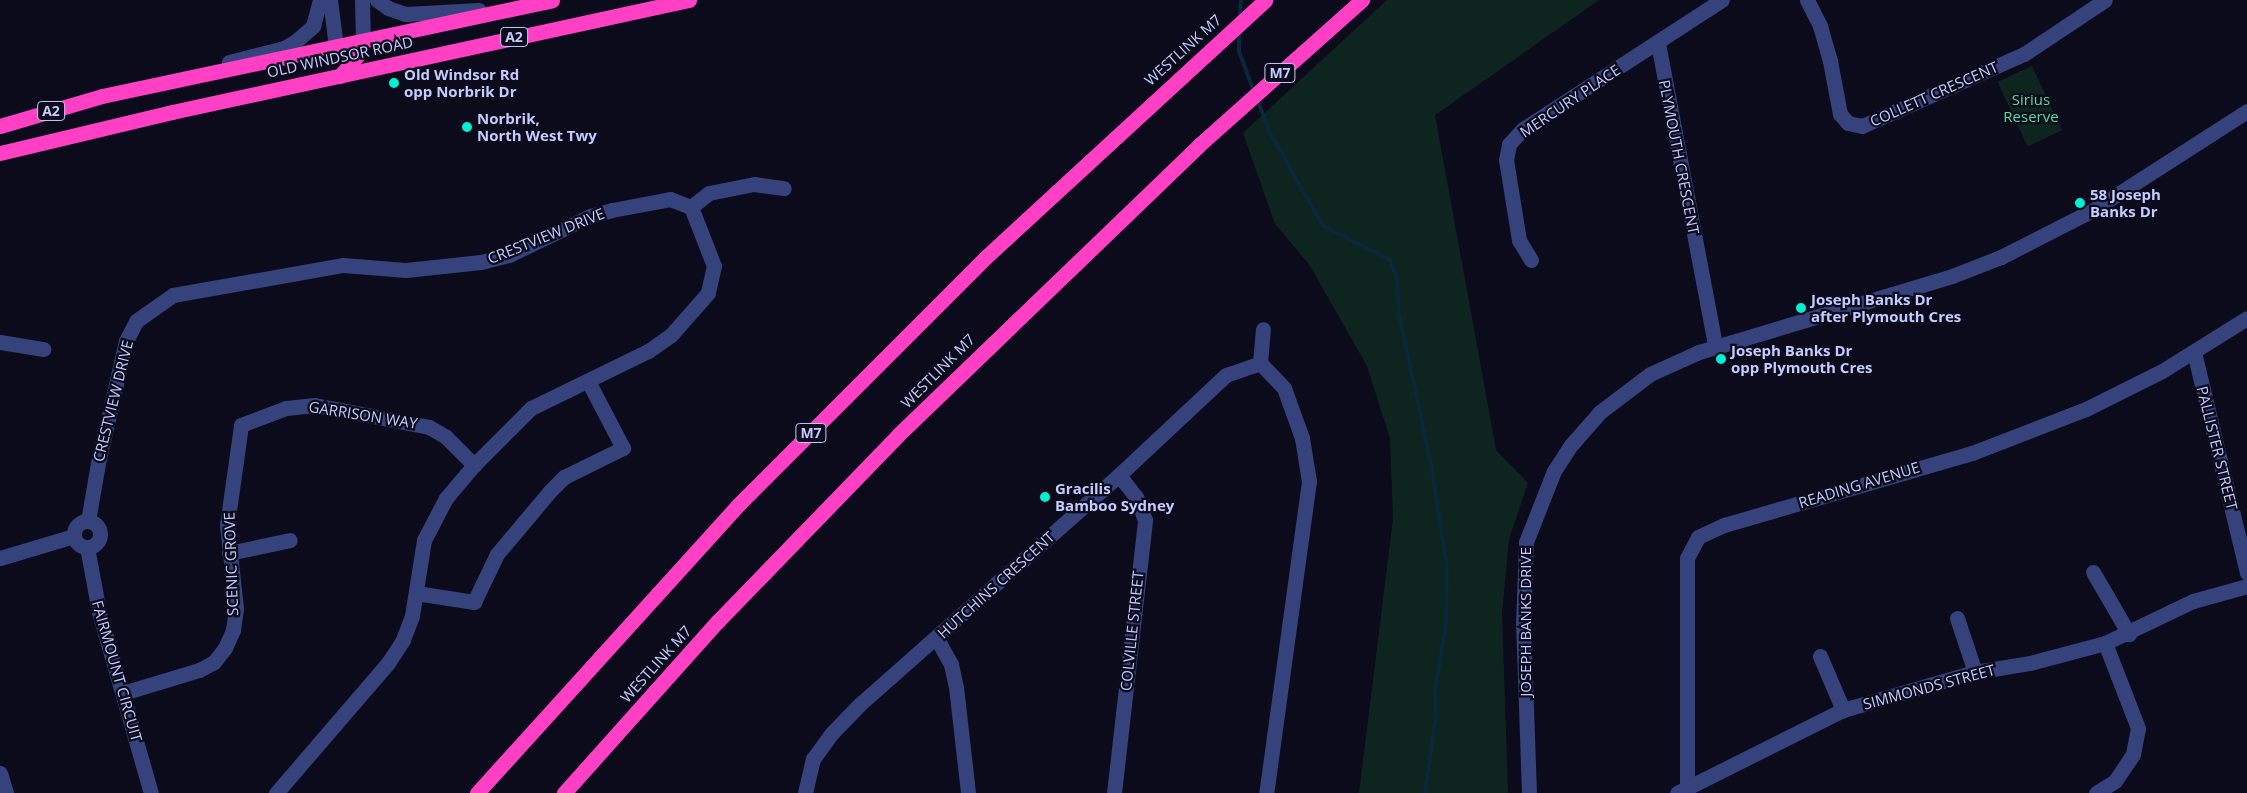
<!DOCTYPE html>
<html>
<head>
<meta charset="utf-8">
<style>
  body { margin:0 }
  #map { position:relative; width:2247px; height:793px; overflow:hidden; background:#0b0b1b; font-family:"Open Sans",sans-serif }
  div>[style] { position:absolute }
  .green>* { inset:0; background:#0e251f; transform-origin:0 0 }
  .stream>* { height:4px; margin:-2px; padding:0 2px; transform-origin:2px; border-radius:2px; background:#0a273b }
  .minor>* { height:15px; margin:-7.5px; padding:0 7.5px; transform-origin:7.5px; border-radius:7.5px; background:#35427b }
  .minor>.ring { margin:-7.5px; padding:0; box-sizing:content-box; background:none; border:15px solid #35427b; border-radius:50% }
  .highway>* { height:15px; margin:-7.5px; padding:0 7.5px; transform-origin:7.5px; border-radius:7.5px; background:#ff40c5 }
  .dots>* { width:14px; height:14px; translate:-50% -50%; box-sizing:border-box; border:2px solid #0b0b1b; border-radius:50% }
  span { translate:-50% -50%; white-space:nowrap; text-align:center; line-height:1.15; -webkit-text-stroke:4.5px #0b0b1b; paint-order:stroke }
  .shield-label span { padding:1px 4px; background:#0b0b1b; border:1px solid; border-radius:4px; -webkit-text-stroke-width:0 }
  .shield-label { font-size:14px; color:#c5cbff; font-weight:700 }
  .street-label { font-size:15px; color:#c5cbff }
  .poi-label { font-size:15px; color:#c5cbff; font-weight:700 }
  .left { translate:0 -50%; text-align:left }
  .park-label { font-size:15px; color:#52de9c }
</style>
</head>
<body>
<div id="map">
  <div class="green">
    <div style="clip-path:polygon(1387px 0,1599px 0,1435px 115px,1496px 450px,1528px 483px,1509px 539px,1502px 613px,1508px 793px,1359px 793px,1393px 519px,1390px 438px,1367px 366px,1309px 264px,1275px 224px,1243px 133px)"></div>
    <div style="left:2032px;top:66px;width:71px;height:38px;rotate:65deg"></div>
  </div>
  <div class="stream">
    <div style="left:1240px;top:18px;width:18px;rotate:-87deg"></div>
    <div style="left:1239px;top:30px;width:21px;rotate:90deg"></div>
    <div style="left:1239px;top:51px;width:44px;rotate:69.9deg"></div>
    <div style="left:1257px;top:99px;width:36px;rotate:69deg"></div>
    <div style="left:1270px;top:133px;width:107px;rotate:60.3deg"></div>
    <div style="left:1323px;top:226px;width:75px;rotate:26.9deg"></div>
    <div style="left:1390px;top:260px;width:21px;rotate:71deg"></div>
    <div style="left:1397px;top:280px;width:34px;rotate:87deg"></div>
    <div style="left:1399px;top:314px;width:154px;rotate:78deg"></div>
    <div style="left:1431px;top:465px;width:103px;rotate:81.1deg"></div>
    <div style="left:1447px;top:567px;width:59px;rotate:91deg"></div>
    <div style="left:1446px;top:626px;width:64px;rotate:99.9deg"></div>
    <div style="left:1435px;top:689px;width:27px;rotate:88deg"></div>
    <div style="left:1436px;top:716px;width:78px;rotate:98.1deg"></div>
  </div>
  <div class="minor">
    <div style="left:330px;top:0;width:46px;rotate:82.6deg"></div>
    <div style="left:362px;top:0;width:41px;rotate:88.6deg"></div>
    <div style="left:377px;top:0;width:14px;rotate:36deg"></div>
    <div style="left:388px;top:8px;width:18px;rotate:19deg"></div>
    <div style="left:405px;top:14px;width:74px;rotate:-3.1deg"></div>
    <div style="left:1807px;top:0;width:29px;rotate:63deg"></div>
    <div style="left:1820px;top:26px;width:36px;rotate:74deg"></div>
    <div style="left:1830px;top:61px;width:54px;rotate:79.3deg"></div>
    <div style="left:1840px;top:114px;width:12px;rotate:48deg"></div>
    <div style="left:1848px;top:123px;width:14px;rotate:12deg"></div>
    <div style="left:1862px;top:126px;width:177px;rotate:-24deg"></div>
    <div style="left:2024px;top:54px;width:97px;rotate:-33.7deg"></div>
    <div style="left:1658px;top:43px;width:308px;rotate:79.3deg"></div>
    <div style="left:229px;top:62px;width:57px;rotate:-14.3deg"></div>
    <div style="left:284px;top:48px;width:14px;rotate:-30deg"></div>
    <div style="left:296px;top:41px;width:23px;rotate:-41deg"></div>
    <div style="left:313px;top:26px;width:27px;rotate:-75deg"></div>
    <div style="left:691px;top:207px;width:23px;rotate:-38deg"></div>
    <div style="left:709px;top:193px;width:46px;rotate:-11.3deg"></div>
    <div style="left:754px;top:184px;width:30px;rotate:8deg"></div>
    <div style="left:1531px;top:260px;width:23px;rotate:-121deg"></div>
    <div style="left:1519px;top:240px;width:81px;rotate:-99.2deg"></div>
    <div style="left:1506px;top:160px;width:16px;rotate:-79deg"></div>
    <div style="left:1509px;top:144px;width:21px;rotate:-47deg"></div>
    <div style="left:1523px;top:129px;width:237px;rotate:-33deg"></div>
    <div style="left:0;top:342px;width:44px;rotate:9.2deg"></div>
    <div style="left:2194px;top:352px;width:227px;rotate:76.5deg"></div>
    <div style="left:1260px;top:363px;width:35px;rotate:46deg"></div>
    <div style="left:1284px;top:388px;width:53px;rotate:70.2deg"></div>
    <div style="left:1302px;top:438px;width:44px;rotate:80.8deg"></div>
    <div style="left:1309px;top:481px;width:315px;rotate:97.8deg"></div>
    <div style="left:1260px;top:363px;width:34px;rotate:-85deg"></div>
    <div style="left:88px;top:521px;width:59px;rotate:-80.2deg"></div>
    <div style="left:98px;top:463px;width:125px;rotate:-77.1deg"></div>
    <div style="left:126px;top:341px;width:22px;rotate:-63deg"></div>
    <div style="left:136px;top:321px;width:45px;rotate:-35.1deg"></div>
    <div style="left:173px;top:295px;width:173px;rotate:-10deg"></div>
    <div style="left:343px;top:265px;width:63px;rotate:4.5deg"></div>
    <div style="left:406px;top:270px;width:75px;rotate:-6.1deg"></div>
    <div style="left:481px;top:262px;width:29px;rotate:-14deg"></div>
    <div style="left:509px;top:255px;width:90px;rotate:-25.7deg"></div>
    <div style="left:590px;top:216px;width:23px;rotate:-15deg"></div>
    <div style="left:612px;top:210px;width:59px;rotate:-10.7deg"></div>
    <div style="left:670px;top:199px;width:22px;rotate:21deg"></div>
    <div style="left:691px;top:207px;width:63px;rotate:68.7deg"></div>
    <div style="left:714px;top:266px;width:28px;rotate:103deg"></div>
    <div style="left:708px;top:293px;width:56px;rotate:131.4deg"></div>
    <div style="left:671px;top:335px;width:28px;rotate:145deg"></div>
    <div style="left:648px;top:351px;width:130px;rotate:154deg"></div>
    <div style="left:531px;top:408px;width:81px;rotate:135deg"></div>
    <div style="left:474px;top:465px;width:43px;rotate:130.3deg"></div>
    <div style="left:446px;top:498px;width:47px;rotate:117.6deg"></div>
    <div style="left:424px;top:540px;width:77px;rotate:99deg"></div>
    <div style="left:412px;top:616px;width:26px;rotate:111deg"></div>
    <div style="left:403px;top:640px;width:27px;rotate:123deg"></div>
    <div style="left:388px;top:663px;width:172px;rotate:130.7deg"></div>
    <div class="ring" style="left:74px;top:521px;width:11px;height:11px"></div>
    <div style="left:87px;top:547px;width:66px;rotate:79.5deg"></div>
    <div style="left:99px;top:612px;width:188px;rotate:74deg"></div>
    <div style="left:229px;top:553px;width:62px;rotate:-12deg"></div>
    <div style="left:0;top:558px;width:77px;rotate:-16.6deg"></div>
    <div style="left:2093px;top:572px;width:72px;rotate:59.9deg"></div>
    <div style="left:416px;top:593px;width:59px;rotate:8.8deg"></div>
    <div style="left:474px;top:602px;width:53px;rotate:-64.4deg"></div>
    <div style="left:497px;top:554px;width:82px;rotate:-49.9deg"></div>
    <div style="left:550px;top:491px;width:20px;rotate:-45deg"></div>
    <div style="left:564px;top:477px;width:66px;rotate:-26.2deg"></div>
    <div style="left:623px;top:448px;width:76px;rotate:-117.6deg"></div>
    <div style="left:1957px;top:618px;width:57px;rotate:71.6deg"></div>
    <div style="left:937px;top:639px;width:29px;rotate:61deg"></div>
    <div style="left:951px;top:664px;width:24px;rotate:78deg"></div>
    <div style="left:956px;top:687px;width:107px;rotate:83.5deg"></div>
    <div style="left:1820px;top:656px;width:59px;rotate:66.9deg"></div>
    <div style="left:123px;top:693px;width:79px;rotate:-16.8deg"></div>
    <div style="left:199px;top:670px;width:17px;rotate:-28deg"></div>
    <div style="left:214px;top:662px;width:18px;rotate:-52deg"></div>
    <div style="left:225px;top:648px;width:20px;rotate:-66deg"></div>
    <div style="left:233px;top:630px;width:22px;rotate:-82deg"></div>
    <div style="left:236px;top:608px;width:83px;rotate:-96.2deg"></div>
    <div style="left:227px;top:525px;width:101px;rotate:-82deg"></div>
    <div style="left:241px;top:425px;width:48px;rotate:-20.7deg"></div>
    <div style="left:286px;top:408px;width:29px;rotate:-6deg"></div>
    <div style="left:315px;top:405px;width:116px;rotate:10.9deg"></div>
    <div style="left:429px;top:427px;width:20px;rotate:30deg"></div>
    <div style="left:446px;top:437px;width:40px;rotate:45deg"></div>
    <div style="left:0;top:773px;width:21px;rotate:73deg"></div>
    <div style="left:1687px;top:788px;width:230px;rotate:-90deg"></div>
    <div style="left:1687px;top:558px;width:24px;rotate:-62deg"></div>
    <div style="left:1698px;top:537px;width:29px;rotate:-25deg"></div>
    <div style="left:1724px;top:525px;width:258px;rotate:-16.2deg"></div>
    <div style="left:1972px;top:453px;width:122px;rotate:-21.1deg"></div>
    <div style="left:2086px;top:409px;width:85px;rotate:-26.6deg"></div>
    <div style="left:2162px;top:371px;width:100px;rotate:-31.9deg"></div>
    <div style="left:805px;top:793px;width:35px;rotate:-77deg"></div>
    <div style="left:813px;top:759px;width:32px;rotate:-54deg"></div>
    <div style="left:832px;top:733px;width:39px;rotate:-46deg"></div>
    <div style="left:859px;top:705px;width:347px;rotate:-41.5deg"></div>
    <div style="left:1119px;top:475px;width:146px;rotate:-43.1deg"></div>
    <div style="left:1226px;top:375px;width:36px;rotate:-19deg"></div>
    <div style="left:1114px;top:793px;width:275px;rotate:-83.5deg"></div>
    <div style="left:1145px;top:520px;width:25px;rotate:-111deg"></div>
    <div style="left:1136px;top:497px;width:28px;rotate:-128deg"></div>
    <div style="left:1529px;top:793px;width:168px;rotate:-92deg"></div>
    <div style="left:1523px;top:625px;width:83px;rotate:-87.9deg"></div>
    <div style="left:1526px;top:542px;width:76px;rotate:-68.5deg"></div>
    <div style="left:1554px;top:471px;width:31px;rotate:-57deg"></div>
    <div style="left:1571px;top:445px;width:44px;rotate:-48.7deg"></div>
    <div style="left:1600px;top:412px;width:63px;rotate:-37.2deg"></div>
    <div style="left:1650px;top:374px;width:54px;rotate:-24.2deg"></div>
    <div style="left:1699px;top:352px;width:264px;rotate:-16.7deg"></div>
    <div style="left:1952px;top:276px;width:53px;rotate:-21.2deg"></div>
    <div style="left:2001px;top:257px;width:103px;rotate:-27.1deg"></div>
    <div style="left:2093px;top:210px;width:183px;rotate:-32.7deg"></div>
    <div style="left:1677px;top:793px;width:186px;rotate:-26.6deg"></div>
    <div style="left:1843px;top:710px;width:137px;rotate:-16.1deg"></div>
    <div style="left:1975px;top:672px;width:56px;rotate:-9.3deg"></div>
    <div style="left:2030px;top:663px;width:78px;rotate:-14.9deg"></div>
    <div style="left:2105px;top:643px;width:98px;rotate:-25.5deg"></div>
    <div style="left:2193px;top:601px;width:56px;rotate:-15.5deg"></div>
    <div style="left:2096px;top:793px;width:22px;rotate:-32deg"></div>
    <div style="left:2115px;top:781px;width:32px;rotate:-56deg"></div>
    <div style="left:2133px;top:754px;width:26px;rotate:-79deg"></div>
    <div style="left:2138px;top:728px;width:91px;rotate:-111.2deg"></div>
  </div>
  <div class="highway">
    <div style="left:340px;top:76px;width:26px;rotate:-50deg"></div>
    <div style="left:357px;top:56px;width:16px;rotate:-68deg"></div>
    <div style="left:0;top:126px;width:106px;rotate:-16.4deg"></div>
    <div style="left:102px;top:96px;width:460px;rotate:-12deg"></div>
    <div style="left:0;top:153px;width:177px;rotate:-13.4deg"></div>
    <div style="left:172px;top:112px;width:529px;rotate:-12.22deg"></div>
    <div style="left:477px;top:793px;width:390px;rotate:-47.8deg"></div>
    <div style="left:739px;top:504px;width:351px;rotate:-45deg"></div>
    <div style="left:987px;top:256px;width:378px;rotate:-42.6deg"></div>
    <div style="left:564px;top:793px;width:231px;rotate:-48.2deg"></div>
    <div style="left:718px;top:621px;width:259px;rotate:-45.9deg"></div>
    <div style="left:898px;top:435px;width:417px;rotate:-43.9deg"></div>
    <div style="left:1198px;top:146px;width:220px;rotate:-41.7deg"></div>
  </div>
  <div class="dots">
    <div style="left:394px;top:83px;background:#00f0d4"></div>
    <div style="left:467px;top:127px;background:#00f0d4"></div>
    <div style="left:2080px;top:203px;background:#00f0d4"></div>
    <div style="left:1801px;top:308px;background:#00f0d4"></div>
    <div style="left:1721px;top:359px;background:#00f0d4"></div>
    <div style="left:1045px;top:497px;background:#00f0d4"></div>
  </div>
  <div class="shield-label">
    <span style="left:514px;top:37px">A2</span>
    <span style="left:1280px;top:73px">M7</span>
    <span style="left:51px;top:111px">A2</span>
    <span style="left:811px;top:433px">M7</span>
  </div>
  <div class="street-label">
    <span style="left:1183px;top:50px;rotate:-42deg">WESTLINK M7</span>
    <span style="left:340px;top:57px;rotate:-12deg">OLD WINDSOR ROAD</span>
    <span style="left:1934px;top:94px;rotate:-24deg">COLLETT CRESCENT</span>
    <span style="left:1570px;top:101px;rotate:-34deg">MERCURY PLACE</span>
    <span style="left:1679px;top:157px;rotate:79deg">PLYMOUTH CRESCENT</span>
    <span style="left:546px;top:236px;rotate:-22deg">CRESTVIEW DRIVE</span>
    <span style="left:938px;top:371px;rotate:-45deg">WESTLINK M7</span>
    <span style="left:113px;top:401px;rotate:-76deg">CRESTVIEW DRIVE</span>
    <span style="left:363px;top:415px;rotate:9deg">GARRISON WAY</span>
    <span style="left:2217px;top:448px;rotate:76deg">PALLISTER STREET</span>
    <span style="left:1859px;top:485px;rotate:-17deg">READING AVENUE</span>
    <span style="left:231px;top:564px;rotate:-92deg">SCENIC GROVE</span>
    <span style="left:996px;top:585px;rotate:-42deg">HUTCHINS CRESCENT</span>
    <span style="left:1526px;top:622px;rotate:-90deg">JOSEPH BANKS DRIVE</span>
    <span style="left:1132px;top:631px;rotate:-84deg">COLVILLE STREET</span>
    <span style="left:656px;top:664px;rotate:-48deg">WESTLINK M7</span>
    <span style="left:117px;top:671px;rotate:74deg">FAIRMOUNT CIRCUIT</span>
    <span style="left:1929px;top:687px;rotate:-15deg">SIMMONDS STREET</span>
  </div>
  <div class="poi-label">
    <span class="left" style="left:404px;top:83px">Old Windsor Rd<br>opp Norbrik Dr</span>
    <span class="left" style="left:477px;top:127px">Norbrik,<br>North West Twy</span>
    <span class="left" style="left:2090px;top:203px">58 Joseph<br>Banks Dr</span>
    <span class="left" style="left:1811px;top:308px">Joseph Banks Dr<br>after Plymouth Cres</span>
    <span class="left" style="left:1731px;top:359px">Joseph Banks Dr<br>opp Plymouth Cres</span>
    <span class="left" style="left:1055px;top:497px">Gracilis<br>Bamboo Sydney</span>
  </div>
  <div class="park-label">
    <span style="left:2031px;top:108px">Sirius<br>Reserve</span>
  </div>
</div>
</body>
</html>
